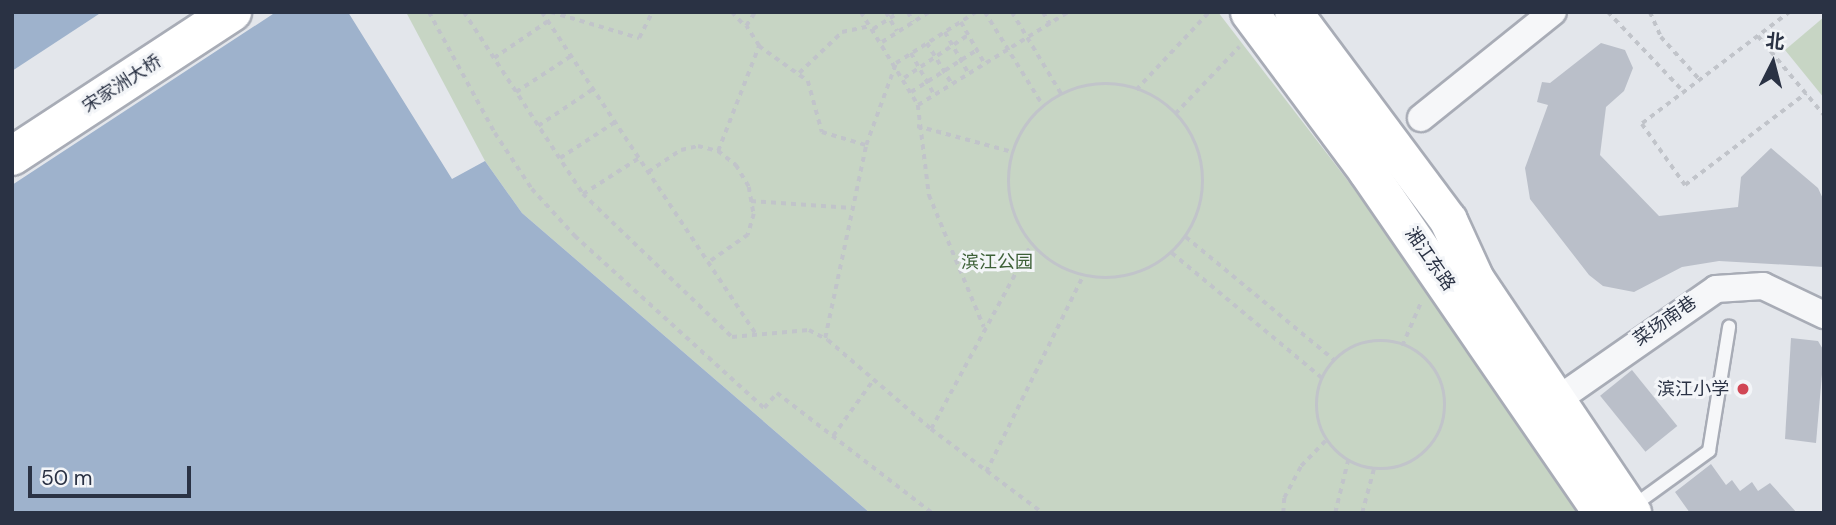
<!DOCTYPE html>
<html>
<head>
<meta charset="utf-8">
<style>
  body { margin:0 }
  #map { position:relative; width:1836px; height:525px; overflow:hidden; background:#e3e6eb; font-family:"DM Sans","Noto Sans SC",sans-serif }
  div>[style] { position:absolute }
  .green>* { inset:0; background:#c7d5c4 }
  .water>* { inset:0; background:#9eb2cc }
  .building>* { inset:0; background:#babfc9; transform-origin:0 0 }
  .path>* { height:3.5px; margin-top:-1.75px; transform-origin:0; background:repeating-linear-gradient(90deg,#c1c4ca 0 5px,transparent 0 10px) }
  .path>.ring { margin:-1.75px; padding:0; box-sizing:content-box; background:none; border:3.5px solid #c1c4ca; border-radius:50% }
  .roads { filter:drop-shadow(2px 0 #a8acb6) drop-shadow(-2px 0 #a8acb6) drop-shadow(0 2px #a8acb6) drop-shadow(0 -2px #a8acb6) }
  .lane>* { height:12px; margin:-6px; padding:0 6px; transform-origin:6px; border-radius:6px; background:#f6f7f9 }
  .street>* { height:26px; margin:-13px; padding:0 13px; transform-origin:13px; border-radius:13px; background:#f6f7f9 }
  .secondary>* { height:37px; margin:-18.5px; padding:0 18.5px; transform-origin:18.5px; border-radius:18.5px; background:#fff }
  .primary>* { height:38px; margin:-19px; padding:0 19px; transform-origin:19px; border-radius:19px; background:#fff }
  .dots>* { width:19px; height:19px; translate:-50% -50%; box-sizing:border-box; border:4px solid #f3f5f8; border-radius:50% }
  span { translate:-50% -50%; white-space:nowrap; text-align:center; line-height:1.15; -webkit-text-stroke:6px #f3f5f8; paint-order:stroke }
  .street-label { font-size:18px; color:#2a3244 }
  .park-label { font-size:18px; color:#3d6037 }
  .poi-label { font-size:18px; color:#2a3244 }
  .right { translate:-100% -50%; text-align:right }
  .frame { position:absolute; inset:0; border:14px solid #2a3244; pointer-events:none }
  .north { position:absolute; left:1738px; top:28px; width:70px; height:70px; -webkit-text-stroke:5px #f3f5f8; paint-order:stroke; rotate:6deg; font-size:19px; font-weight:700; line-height:28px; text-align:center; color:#2a3244 }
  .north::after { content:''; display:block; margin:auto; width:24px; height:32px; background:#2a3244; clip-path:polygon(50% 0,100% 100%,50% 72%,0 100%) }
  .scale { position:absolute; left:28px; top:466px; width:163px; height:32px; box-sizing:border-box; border:4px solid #2a3244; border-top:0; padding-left:9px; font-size:21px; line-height:24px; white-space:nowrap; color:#2a3244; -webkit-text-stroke:5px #f3f5f8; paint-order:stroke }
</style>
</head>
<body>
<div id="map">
  <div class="green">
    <div style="clip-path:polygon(406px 12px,1218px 12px,1435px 294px,1587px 513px,870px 513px,522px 213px,485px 161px)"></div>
    <div style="clip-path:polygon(1824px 17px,1824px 98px,1785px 50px)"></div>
  </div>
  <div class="water">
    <div style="clip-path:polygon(12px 12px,102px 12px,12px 71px)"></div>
    <div style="clip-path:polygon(276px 12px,348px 12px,452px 179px,485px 161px,522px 213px,870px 513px,12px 513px,12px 185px)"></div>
  </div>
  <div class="building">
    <div style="clip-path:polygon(1601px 43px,1625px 50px,1633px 68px,1624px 91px,1606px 107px,1600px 155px,1659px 216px,1738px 207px,1741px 177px,1771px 148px,1818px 188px,1824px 201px,1824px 267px,1719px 261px,1682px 267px,1634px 292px,1603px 286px,1589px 275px,1530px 199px,1525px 168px,1548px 105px,1537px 102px,1542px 82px,1550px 83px)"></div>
    <div style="clip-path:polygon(1791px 338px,1818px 341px,1824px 351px,1816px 443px,1785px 439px)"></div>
    <div style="left:1632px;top:370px;width:72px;height:41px;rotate:51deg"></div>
    <div style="clip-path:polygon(1711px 464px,1726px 485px,1732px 480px,1740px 491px,1752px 482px,1758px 491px,1770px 483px,1797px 513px,1690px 513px,1675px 492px)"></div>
  </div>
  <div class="path">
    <div style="left:429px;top:12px;width:138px;rotate:61.4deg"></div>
    <div style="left:495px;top:133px;width:67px;rotate:56.5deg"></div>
    <div style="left:532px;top:189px;width:64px;rotate:47.5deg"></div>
    <div style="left:575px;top:236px;width:256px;rotate:42.3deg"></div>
    <div style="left:764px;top:408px;width:20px;rotate:-49deg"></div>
    <div style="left:777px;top:393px;width:196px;rotate:37.7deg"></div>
    <div style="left:464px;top:12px;width:217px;rotate:56.8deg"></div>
    <div style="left:583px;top:194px;width:207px;rotate:43.8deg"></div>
    <div style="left:732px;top:337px;width:77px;rotate:-5.2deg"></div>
    <div style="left:809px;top:330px;width:21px;rotate:28deg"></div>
    <div style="left:828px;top:340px;width:136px;rotate:40.8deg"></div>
    <div style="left:931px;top:429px;width:140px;rotate:36.9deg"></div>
    <div style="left:542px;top:12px;width:387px;rotate:56.4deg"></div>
    <div style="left:551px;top:12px;width:92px;rotate:16.5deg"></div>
    <div style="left:639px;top:38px;width:29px;rotate:-63deg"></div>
    <div style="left:732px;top:12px;width:19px;rotate:47deg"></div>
    <div style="left:861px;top:12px;width:109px;rotate:58.5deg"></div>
    <div style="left:918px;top:105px;width:91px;rotate:83deg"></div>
    <div style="left:929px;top:195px;width:143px;rotate:67.4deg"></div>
    <div style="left:886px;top:12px;width:22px;rotate:60deg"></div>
    <div style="left:908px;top:12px;width:11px;rotate:63deg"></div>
    <div style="left:985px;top:12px;width:112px;rotate:58.2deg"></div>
    <div style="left:1012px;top:12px;width:97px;rotate:58.9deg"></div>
    <div style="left:1043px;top:12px;width:14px;rotate:60deg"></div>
    <div style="left:1608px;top:12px;width:112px;rotate:46.5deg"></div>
    <div style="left:1650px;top:12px;width:27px;rotate:66deg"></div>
    <div style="left:1661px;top:37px;width:58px;rotate:47.8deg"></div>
    <div style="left:1790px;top:12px;width:186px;rotate:142.9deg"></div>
    <div style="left:1642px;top:124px;width:75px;rotate:54.8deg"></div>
    <div style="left:1685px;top:185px;width:152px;rotate:-37.2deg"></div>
    <div style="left:961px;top:22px;width:48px;rotate:60.3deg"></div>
    <div style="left:873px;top:29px;width:31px;rotate:-33deg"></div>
    <div style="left:945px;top:32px;width:48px;rotate:60.3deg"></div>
    <div style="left:1758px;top:36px;width:103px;rotate:50.1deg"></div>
    <div style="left:882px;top:42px;width:56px;rotate:-32.6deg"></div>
    <div style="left:927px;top:43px;width:48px;rotate:58.6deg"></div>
    <div style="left:759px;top:46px;width:60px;rotate:35.5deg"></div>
    <div style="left:808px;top:81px;width:53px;rotate:74.6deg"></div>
    <div style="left:822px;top:132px;width:46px;rotate:16.5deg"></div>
    <div style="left:911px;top:53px;width:49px;rotate:60.8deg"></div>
    <div style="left:494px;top:58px;width:65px;rotate:-34.4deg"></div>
    <div style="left:799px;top:73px;width:59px;rotate:-43.6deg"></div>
    <div style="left:842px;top:32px;width:29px;rotate:-12deg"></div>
    <div style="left:904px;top:78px;width:77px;rotate:-33.9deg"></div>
    <div class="ring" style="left:1009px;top:84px;width:190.5px;height:190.5px"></div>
    <div style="left:1136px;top:90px;width:107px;rotate:-46.9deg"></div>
    <div style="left:516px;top:92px;width:66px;rotate:-33.2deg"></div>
    <div style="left:911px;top:92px;width:78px;rotate:-32.5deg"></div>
    <div style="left:918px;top:105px;width:176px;rotate:-31.8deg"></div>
    <div style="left:1175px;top:114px;width:93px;rotate:-46.3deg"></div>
    <div style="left:538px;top:126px;width:66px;rotate:-33.9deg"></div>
    <div style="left:917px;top:126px;width:99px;rotate:15.2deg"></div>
    <div style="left:718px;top:151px;width:113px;rotate:-68.7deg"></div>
    <div style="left:759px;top:46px;width:24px;rotate:-123deg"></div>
    <div style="left:746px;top:26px;width:17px;rotate:-57deg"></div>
    <div style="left:560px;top:158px;width:66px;rotate:-33.2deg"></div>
    <div style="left:648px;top:172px;width:40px;rotate:-34deg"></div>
    <div style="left:681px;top:150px;width:17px;rotate:-13deg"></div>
    <div style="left:698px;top:146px;width:21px;rotate:14deg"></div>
    <div style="left:718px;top:151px;width:23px;rotate:38deg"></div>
    <div style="left:736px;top:165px;width:26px;rotate:59deg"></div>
    <div style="left:749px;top:187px;width:27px;rotate:80deg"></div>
    <div style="left:754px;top:214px;width:22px;rotate:106deg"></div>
    <div style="left:748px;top:235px;width:49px;rotate:145deg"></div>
    <div style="left:583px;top:194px;width:67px;rotate:-32.7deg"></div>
    <div style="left:751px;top:201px;width:101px;rotate:4deg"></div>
    <div style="left:1186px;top:237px;width:192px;rotate:39.7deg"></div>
    <div style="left:1172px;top:253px;width:195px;rotate:39.8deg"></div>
    <div style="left:825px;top:338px;width:197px;rotate:-78deg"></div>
    <div style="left:866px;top:145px;width:87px;rotate:-69.9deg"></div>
    <div style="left:896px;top:63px;width:95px;rotate:-32.5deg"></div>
    <div class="ring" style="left:1317px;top:341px;width:124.5px;height:124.5px"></div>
    <div style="left:1402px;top:346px;width:48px;rotate:-66.6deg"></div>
    <div style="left:931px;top:429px;width:212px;rotate:-61.5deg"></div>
    <div style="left:833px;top:436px;width:70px;rotate:-54.3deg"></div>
    <div style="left:986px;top:472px;width:219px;rotate:-63.7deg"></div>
    <div style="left:1283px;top:513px;width:15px;rotate:-86deg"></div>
    <div style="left:1284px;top:498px;width:36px;rotate:-62deg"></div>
    <div style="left:1301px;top:466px;width:36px;rotate:-46deg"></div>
    <div style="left:1335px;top:513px;width:55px;rotate:-76.2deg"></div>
    <div style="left:1362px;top:513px;width:47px;rotate:-75.1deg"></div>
  </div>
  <div class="roads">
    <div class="lane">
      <div style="left:1633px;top:506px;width:94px;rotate:-35.9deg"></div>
      <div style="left:1709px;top:451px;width:126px;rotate:-80.8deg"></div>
    </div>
    <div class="street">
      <div style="left:1421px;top:118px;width:169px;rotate:-38.8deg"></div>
      <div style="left:1557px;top:400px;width:194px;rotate:-34.9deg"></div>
      <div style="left:1716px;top:289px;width:47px;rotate:-3.7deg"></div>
      <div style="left:1763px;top:286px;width:68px;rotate:25.4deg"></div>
    </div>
    <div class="secondary">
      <div style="left:1249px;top:12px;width:198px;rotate:53.4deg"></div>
      <div style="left:1367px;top:171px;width:415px;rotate:55.5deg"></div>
      <div style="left:1293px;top:12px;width:259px;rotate:53.3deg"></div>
      <div style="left:1448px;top:220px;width:65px;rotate:65.4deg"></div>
      <div style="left:1475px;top:279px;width:282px;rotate:56.1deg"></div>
    </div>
    <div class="primary">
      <div style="left:12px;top:156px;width:263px;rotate:-33.2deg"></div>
    </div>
  </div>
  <div class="dots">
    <div style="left:1743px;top:389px;background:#d14755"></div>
  </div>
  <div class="street-label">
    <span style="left:122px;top:84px;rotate:-33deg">宋家洲大桥</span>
    <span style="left:1430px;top:259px;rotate:55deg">湘江东路</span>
    <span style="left:1665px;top:321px;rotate:-35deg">菜场南巷</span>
  </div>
  <div class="park-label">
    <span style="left:997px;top:262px">滨江公园</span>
  </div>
  <div class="poi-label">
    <span class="right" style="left:1729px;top:389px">滨江小学</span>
  </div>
  <div class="frame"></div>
  <div class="north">北</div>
  <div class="scale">50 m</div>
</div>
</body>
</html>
